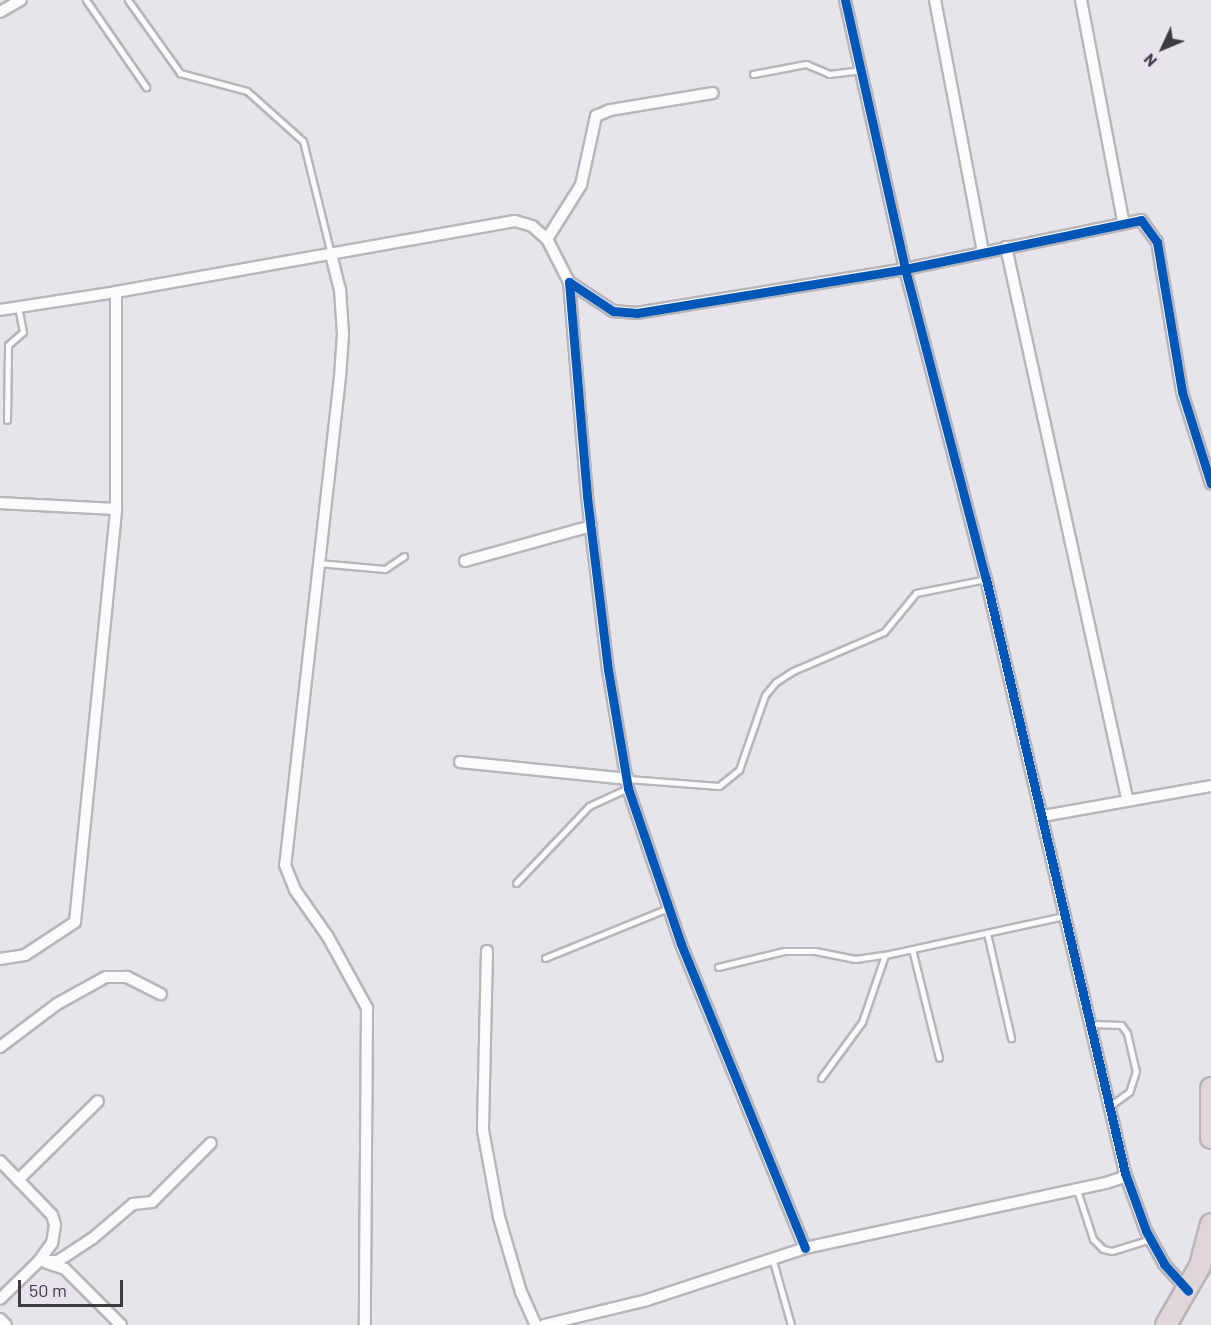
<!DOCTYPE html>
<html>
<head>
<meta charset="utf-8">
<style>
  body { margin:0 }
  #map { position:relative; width:1211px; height:1325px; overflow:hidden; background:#e8e4ec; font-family:Barlow,sans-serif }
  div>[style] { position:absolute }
  .roads { filter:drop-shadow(2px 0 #b8b5bb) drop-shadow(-2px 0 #b8b5bb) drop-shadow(0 2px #b8b5bb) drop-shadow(0 -2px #b8b5bb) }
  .lane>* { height:5px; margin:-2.5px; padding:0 2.5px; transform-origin:2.5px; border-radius:2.5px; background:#fcfbfc }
  .street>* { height:10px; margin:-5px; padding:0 5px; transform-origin:5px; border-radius:5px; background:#fcfbfc }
  .highway>* { height:20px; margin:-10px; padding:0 10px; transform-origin:10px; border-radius:10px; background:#e0d6d7 }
  .cycleway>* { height:9px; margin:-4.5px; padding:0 4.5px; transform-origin:4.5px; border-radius:4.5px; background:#0057b8 }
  span { translate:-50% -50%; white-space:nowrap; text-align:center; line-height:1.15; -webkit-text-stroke:6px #e7e0f0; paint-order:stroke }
  .north { position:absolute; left:1133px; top:18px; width:60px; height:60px; -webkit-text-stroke:4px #e7e0f0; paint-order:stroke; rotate:226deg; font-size:16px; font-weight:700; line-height:24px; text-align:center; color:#3e3b41 }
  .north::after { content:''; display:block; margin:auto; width:21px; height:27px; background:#3e3b41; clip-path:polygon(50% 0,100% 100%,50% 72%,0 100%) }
  .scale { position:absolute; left:18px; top:1280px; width:105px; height:27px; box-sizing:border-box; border:3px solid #3e3b41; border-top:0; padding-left:8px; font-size:18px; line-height:21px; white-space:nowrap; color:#3e3b41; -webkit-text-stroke:4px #e7e0f0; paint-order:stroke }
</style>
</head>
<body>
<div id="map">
  <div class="roads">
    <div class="lane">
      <div style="left:86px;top:0;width:106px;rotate:55.4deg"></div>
      <div style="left:128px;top:0;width:90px;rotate:54.5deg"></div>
      <div style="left:180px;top:73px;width:69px;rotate:15deg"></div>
      <div style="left:247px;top:91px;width:75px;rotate:41.8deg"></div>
      <div style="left:303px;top:141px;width:116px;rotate:76.1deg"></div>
      <div style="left:753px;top:74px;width:54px;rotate:-10.7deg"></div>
      <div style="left:806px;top:64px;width:25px;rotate:23deg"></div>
      <div style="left:829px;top:74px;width:31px;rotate:-7deg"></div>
      <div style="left:7px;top:420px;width:75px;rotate:-89.2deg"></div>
      <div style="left:8px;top:345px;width:20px;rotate:-41deg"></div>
      <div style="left:23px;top:332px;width:25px;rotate:-101deg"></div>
      <div style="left:318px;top:563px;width:67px;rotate:5.1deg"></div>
      <div style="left:385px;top:569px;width:23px;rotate:-34deg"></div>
      <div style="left:628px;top:779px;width:91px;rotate:4.4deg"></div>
      <div style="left:719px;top:786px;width:26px;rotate:-39deg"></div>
      <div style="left:739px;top:770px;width:79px;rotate:-70.9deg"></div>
      <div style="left:765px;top:695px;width:17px;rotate:-50deg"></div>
      <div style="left:776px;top:682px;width:20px;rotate:-33deg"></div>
      <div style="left:793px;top:671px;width:99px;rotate:-23.2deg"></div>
      <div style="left:884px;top:632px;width:50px;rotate:-50.6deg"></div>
      <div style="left:916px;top:593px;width:71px;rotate:-11.3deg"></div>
      <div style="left:516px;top:883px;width:106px;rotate:-46.5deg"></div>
      <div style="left:589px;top:806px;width:43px;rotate:-24.8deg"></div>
      <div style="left:987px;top:933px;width:108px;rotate:77.1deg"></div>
      <div style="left:912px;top:949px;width:112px;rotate:76.1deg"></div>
      <div style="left:545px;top:958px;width:133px;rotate:-22.1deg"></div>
      <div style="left:718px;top:967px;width:68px;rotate:-13.6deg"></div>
      <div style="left:784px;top:951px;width:31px"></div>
      <div style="left:815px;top:951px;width:41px;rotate:11.3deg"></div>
      <div style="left:855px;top:959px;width:30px;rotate:-8deg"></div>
      <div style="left:885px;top:955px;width:183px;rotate:-12.3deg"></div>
      <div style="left:1091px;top:1024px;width:30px;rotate:2deg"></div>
      <div style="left:1121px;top:1025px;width:10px;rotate:53deg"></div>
      <div style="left:1127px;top:1033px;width:39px;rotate:77deg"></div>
      <div style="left:1136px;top:1071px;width:22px;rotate:108deg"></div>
      <div style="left:1129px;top:1092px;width:24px;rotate:144deg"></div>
      <div style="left:821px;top:1078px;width:69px;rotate:-53.8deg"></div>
      <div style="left:862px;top:1022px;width:71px;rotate:-71.1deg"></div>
      <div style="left:1077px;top:1190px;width:52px;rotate:71.9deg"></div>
      <div style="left:1093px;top:1239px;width:14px;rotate:45deg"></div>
      <div style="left:1103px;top:1249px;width:9px;rotate:13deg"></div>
      <div style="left:1112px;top:1251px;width:41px;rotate:-17.1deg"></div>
      <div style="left:773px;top:1261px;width:66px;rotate:74.3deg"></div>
    </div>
    <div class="street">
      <div style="left:845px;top:0;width:276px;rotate:77.4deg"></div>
      <div style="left:905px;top:269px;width:320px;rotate:75.4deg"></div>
      <div style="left:986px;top:579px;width:610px;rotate:76.83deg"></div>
      <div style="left:1125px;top:1173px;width:62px;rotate:70.1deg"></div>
      <div style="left:1146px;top:1231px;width:38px;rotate:61deg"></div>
      <div style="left:1164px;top:1264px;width:36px;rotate:48deg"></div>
      <div style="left:935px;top:0;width:257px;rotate:79.2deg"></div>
      <div style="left:1081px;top:0;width:224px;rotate:79.2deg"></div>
      <div style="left:0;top:12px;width:24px;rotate:-30deg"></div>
      <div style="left:547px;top:239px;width:64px;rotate:-57.8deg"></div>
      <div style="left:581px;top:185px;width:71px;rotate:-77.7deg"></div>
      <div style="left:596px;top:116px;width:15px;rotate:-23deg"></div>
      <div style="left:610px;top:110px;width:104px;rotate:-9.4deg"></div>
      <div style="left:1006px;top:247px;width:564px;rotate:77.61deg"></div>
      <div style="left:331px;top:254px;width:36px;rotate:76deg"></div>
      <div style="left:340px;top:289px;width:45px;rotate:86.2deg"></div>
      <div style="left:343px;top:334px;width:43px;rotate:94deg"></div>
      <div style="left:340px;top:377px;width:491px;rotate:96.4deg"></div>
      <div style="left:285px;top:865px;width:27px;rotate:68deg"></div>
      <div style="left:295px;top:890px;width:57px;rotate:54.9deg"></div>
      <div style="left:328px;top:937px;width:81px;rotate:61.2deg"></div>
      <div style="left:367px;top:1008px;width:317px;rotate:90.4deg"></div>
      <div style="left:0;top:310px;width:117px;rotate:-8.8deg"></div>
      <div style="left:0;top:503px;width:116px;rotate:3deg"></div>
      <div style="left:465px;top:561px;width:131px;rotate:-15.5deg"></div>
      <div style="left:460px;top:762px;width:169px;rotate:5.8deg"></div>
      <div style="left:1043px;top:816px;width:171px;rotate:-10.1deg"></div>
      <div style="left:487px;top:951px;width:179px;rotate:91.3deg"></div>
      <div style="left:483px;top:1130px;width:88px;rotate:79.6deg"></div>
      <div style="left:499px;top:1217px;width:78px;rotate:73.7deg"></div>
      <div style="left:521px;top:1292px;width:36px;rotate:66deg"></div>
      <div style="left:0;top:959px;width:25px;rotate:-9deg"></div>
      <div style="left:25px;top:955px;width:60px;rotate:-33.4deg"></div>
      <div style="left:75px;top:922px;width:415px;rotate:-84.3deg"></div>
      <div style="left:116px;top:509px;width:217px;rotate:-90deg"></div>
      <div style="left:116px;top:292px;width:405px;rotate:-10.1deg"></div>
      <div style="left:515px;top:221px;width:18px;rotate:16deg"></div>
      <div style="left:532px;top:226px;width:20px;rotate:41deg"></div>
      <div style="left:547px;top:239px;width:48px;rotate:62.9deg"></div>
      <div style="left:0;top:1047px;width:71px;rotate:-37deg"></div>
      <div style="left:57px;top:1004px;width:56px;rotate:-28.9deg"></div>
      <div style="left:106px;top:977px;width:21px"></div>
      <div style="left:127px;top:977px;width:38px;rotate:27deg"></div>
      <div style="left:0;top:1161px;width:75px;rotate:46.1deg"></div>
      <div style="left:52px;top:1215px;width:10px;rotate:73deg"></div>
      <div style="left:55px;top:1225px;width:18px;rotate:99deg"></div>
      <div style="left:52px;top:1243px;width:22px;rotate:126deg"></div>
      <div style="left:39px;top:1261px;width:54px;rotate:135.7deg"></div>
      <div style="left:18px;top:1180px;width:112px;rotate:-44.6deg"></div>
      <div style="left:805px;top:1248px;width:328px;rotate:-112.2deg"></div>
      <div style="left:681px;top:944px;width:165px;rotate:-108.8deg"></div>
      <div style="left:628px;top:788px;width:120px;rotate:-99.6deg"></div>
      <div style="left:608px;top:670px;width:175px;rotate:-96.9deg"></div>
      <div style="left:587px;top:496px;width:215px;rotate:-94.8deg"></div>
      <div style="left:569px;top:282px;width:53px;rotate:33.4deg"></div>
      <div style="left:613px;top:311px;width:24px;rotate:5deg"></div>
      <div style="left:637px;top:313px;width:272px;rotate:-9.3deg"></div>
      <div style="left:905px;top:269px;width:241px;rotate:-11.7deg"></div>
      <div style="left:1141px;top:220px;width:27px;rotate:54deg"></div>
      <div style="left:1157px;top:242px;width:152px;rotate:80.5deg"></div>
      <div style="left:1182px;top:392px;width:96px;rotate:72.5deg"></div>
      <div style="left:39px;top:1261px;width:19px"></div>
      <div style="left:58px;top:1261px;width:42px;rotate:-33.3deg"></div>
      <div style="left:93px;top:1238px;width:52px;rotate:-40.4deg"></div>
      <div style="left:133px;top:1204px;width:19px;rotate:-6deg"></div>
      <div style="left:152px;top:1202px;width:83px;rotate:-45deg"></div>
      <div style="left:47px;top:1263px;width:19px;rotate:18deg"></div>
      <div style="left:65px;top:1269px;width:79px;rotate:45deg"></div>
      <div style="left:0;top:1319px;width:8px;rotate:45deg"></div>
      <div style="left:544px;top:1325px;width:106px;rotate:-13.6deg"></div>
      <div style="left:647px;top:1300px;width:166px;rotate:-18.2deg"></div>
      <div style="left:805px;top:1248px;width:308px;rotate:-12.2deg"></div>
      <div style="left:1106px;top:1183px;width:16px;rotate:-18deg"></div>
      <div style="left:1121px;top:1178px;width:6px;rotate:-51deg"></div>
    </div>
    <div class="highway">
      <div style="left:1211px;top:1088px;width:50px;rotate:90deg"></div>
      <div style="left:1166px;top:1325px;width:68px;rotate:-60deg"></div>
      <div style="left:1200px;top:1266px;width:43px;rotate:-75.3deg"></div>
    </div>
  </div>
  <div class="cycleway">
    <div style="left:845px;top:0;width:276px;rotate:77.4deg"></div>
    <div style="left:905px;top:269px;width:320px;rotate:75.4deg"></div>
    <div style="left:986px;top:579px;width:610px;rotate:76.83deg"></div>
    <div style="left:1125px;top:1173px;width:62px;rotate:70.1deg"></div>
    <div style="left:1146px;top:1231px;width:38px;rotate:61deg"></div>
    <div style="left:1164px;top:1264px;width:36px;rotate:48deg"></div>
    <div style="left:805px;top:1248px;width:328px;rotate:-112.2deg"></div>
    <div style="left:681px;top:944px;width:165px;rotate:-108.8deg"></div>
    <div style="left:628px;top:788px;width:120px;rotate:-99.6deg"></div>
    <div style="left:608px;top:670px;width:175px;rotate:-96.9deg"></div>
    <div style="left:587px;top:496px;width:215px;rotate:-94.8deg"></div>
    <div style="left:569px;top:282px;width:53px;rotate:33.4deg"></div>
    <div style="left:613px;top:311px;width:24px;rotate:5deg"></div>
    <div style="left:637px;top:313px;width:272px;rotate:-9.3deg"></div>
    <div style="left:905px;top:269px;width:241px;rotate:-11.7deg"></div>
    <div style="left:1141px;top:220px;width:27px;rotate:54deg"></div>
    <div style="left:1157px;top:242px;width:152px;rotate:80.5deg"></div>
    <div style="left:1182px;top:392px;width:96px;rotate:72.5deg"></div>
  </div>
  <div class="north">N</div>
  <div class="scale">50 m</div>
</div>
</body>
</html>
